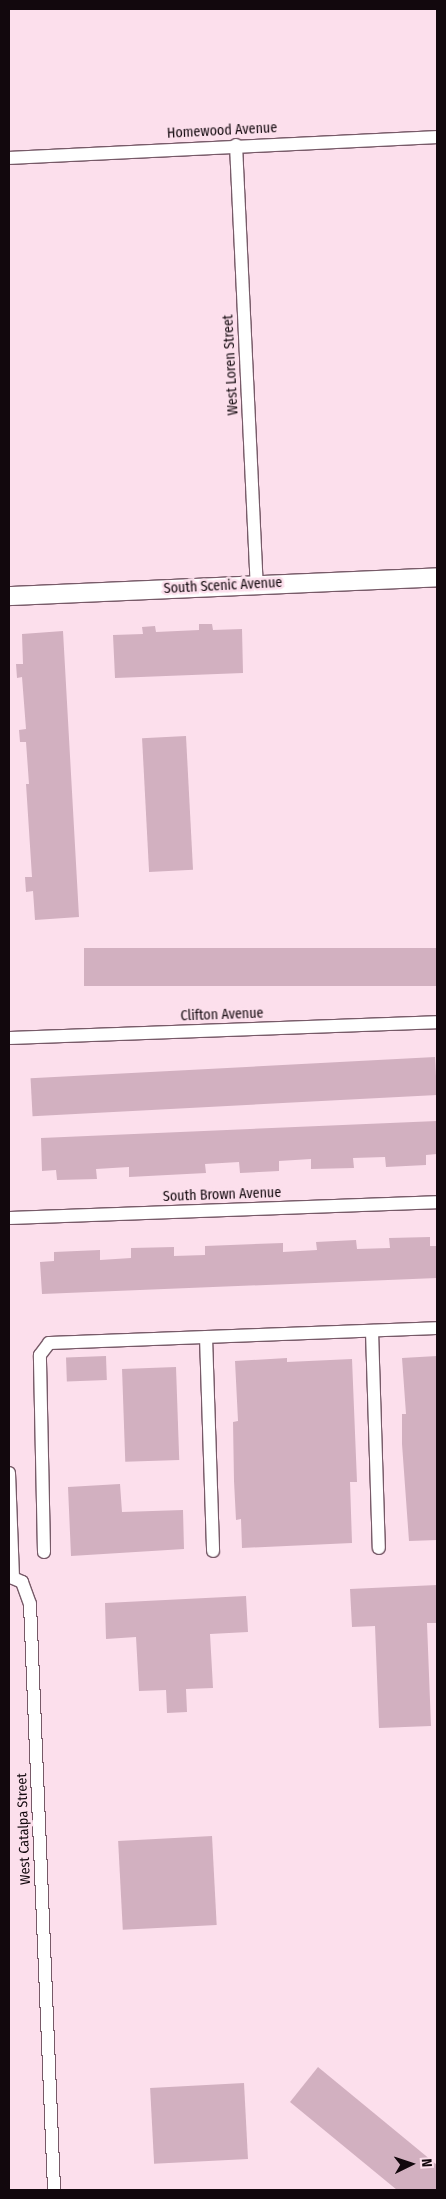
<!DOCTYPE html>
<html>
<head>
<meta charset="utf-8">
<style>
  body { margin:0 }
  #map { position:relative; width:446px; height:2199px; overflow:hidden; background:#fcdfec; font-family:"Fira Sans Condensed",sans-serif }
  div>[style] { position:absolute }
  .building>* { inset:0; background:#d2b0c0; transform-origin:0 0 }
  .roads { filter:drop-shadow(1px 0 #775a68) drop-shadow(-1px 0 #775a68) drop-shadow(0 1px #775a68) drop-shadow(0 -1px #775a68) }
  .street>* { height:12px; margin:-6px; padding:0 6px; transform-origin:6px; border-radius:6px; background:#fff }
  .secondary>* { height:18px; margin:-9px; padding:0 9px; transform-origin:9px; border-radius:9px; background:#fff }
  span { translate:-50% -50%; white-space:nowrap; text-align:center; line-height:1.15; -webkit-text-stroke:5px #fcdfec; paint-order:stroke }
  .street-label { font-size:14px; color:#12080d }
  .frame { position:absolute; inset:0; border:10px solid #12080d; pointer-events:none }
  .north { position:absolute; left:386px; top:2139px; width:50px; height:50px; -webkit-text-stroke:4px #fcdfec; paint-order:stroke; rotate:86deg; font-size:14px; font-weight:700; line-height:20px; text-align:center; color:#12080d }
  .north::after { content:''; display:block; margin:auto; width:18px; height:22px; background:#12080d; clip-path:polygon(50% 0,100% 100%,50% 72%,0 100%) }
</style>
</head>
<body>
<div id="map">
  <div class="building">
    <div style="clip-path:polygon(199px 624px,212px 624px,213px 630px,242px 629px,243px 673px,115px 678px,113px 635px,143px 634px,142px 627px,155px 626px,156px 632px,199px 630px)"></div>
    <div style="clip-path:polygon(63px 631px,79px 917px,35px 920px,33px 891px,26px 892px,25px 877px,32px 877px,26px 784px,29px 784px,26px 742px,20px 742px,19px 730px,26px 729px,22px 677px,17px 678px,16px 664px,23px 664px,22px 634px)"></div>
    <div style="left:186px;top:736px;width:134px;height:44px;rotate:87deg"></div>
    <div style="left:437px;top:948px;width:38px;height:353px;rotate:90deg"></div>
    <div style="left:435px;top:1057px;width:38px;height:405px;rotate:87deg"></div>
    <div style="clip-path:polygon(437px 1121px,437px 1154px,426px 1155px,426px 1165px,386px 1167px,385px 1157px,353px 1158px,354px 1168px,311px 1169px,311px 1159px,279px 1161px,279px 1171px,240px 1173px,239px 1162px,205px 1164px,206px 1173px,129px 1177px,129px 1167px,96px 1169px,97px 1179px,57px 1180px,56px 1170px,42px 1171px,41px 1138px)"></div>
    <div style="clip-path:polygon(430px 1237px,430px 1246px,437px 1246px,437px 1278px,42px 1294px,40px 1262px,54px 1261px,54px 1252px,100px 1250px,100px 1260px,131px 1258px,131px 1248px,174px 1247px,174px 1256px,205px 1255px,205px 1246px,283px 1243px,283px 1252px,317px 1250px,316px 1242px,356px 1240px,357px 1249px,390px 1248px,389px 1238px)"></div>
    <div style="left:106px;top:1356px;width:24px;height:40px;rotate:88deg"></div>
    <div style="clip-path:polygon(437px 1356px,437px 1540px,409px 1541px,402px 1444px,402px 1414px,406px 1414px,402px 1358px)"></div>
    <div style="clip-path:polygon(287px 1358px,287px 1362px,352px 1359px,357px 1482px,350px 1482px,352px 1543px,242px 1548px,241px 1519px,236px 1520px,234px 1481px,233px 1422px,238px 1421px,235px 1361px)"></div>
    <div style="left:176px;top:1367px;width:93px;height:54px;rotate:88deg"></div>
    <div style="clip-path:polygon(120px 1484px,122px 1512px,183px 1510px,184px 1549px,71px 1556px,68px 1487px)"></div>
    <div style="clip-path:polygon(437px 1585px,437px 1623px,427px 1623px,431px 1726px,379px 1728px,375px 1626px,352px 1627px,350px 1589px)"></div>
    <div style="clip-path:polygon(246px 1596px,248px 1632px,210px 1634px,213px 1688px,186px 1689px,187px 1712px,167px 1713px,166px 1690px,139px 1691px,136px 1637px,106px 1639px,105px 1603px)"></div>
    <div style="left:212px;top:1836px;width:89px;height:94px;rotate:87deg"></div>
    <div style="clip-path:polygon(318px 2067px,437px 2165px,437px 2190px,397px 2190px,290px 2102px)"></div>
    <div style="left:244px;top:2083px;width:76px;height:94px;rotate:87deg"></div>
  </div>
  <div class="roads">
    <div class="street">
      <div style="left:236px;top:145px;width:440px;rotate:87.3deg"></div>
      <div style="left:9px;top:158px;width:429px;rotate:-2.8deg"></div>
      <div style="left:9px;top:1038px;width:428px;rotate:-2.1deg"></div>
      <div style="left:9px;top:1218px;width:428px;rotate:-2.1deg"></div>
      <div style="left:372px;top:1331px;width:217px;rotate:88.2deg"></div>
      <div style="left:206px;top:1337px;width:214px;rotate:88.1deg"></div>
      <div style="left:9px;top:1473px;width:105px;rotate:87.8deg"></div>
      <div style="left:44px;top:1552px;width:197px;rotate:-91.2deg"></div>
      <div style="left:40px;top:1355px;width:15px;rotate:-53deg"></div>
      <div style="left:49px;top:1343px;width:388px;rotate:-2.2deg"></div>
      <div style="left:13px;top:1578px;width:10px;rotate:24deg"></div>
      <div style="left:22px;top:1582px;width:23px;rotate:70deg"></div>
      <div style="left:30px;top:1604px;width:586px;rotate:87.65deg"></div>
    </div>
    <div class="secondary">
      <div style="left:9px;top:596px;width:428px;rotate:-2.5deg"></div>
    </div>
  </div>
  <div class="street-label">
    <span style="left:222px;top:131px;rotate:-3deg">Homewood Avenue</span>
    <span style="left:231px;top:365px;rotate:-93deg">West Loren Street</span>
    <span style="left:223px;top:586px;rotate:-3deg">South Scenic Avenue</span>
    <span style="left:222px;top:1015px;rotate:-2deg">Clifton Avenue</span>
    <span style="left:222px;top:1195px;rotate:-2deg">South Brown Avenue</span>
    <span style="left:24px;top:1829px;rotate:-92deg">West Catalpa Street</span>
  </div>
  <div class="frame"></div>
  <div class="north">N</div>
</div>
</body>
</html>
